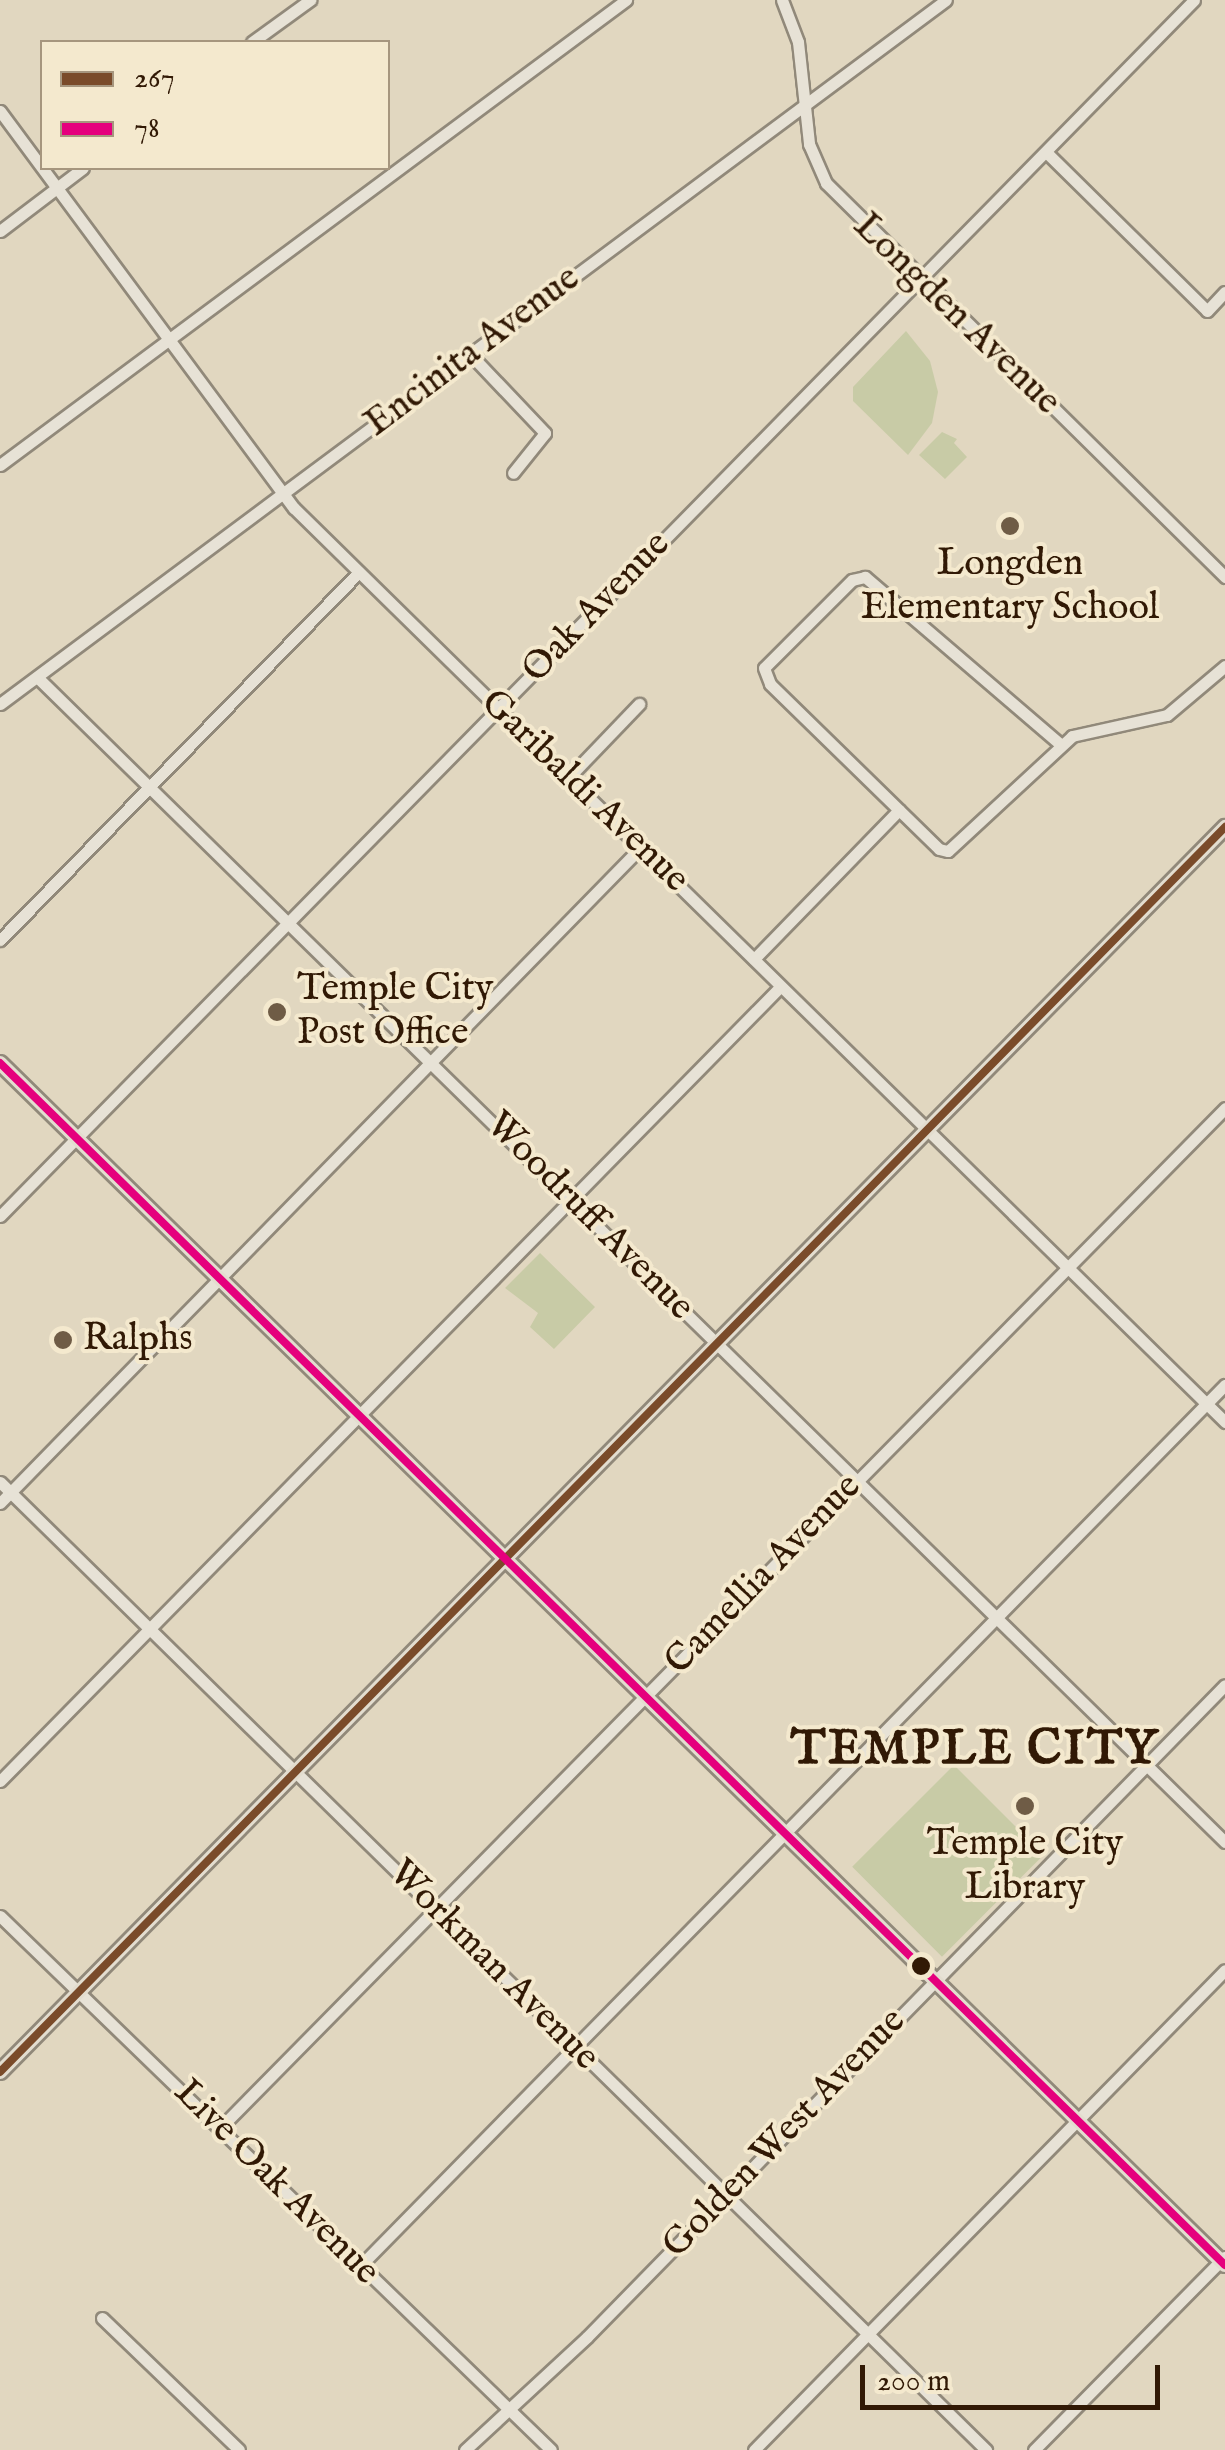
<!DOCTYPE html>
<html>
<head>
<meta charset="utf-8">
<style>
  body { margin:0 }
  #map { position:relative; width:1225px; height:2450px; overflow:hidden; background:#e1d7c0; font-family:"IM FELL English",serif }
  div>[style] { position:absolute }
  .green>* { inset:0; background:#c8cba6; transform-origin:0 0 }
  .roads { filter:drop-shadow(2px 0 #91897a) drop-shadow(-2px 0 #91897a) drop-shadow(0 2px #91897a) drop-shadow(0 -2px #91897a) }
  .minor>* { height:11px; margin:-5.5px; padding:0 5.5px; transform-origin:5.5px; border-radius:5.5px; background:#e7e2d6 }
  .major>* { height:14px; margin:-7px; padding:0 7px; transform-origin:7px; border-radius:7px; background:#e3ddcf }
  .bus-1>* { height:8px; margin:-4px; padding:0 4px; transform-origin:4px; border-radius:4px; background:#7a4b2a }
  .bus-2>* { height:8px; margin:-4px; padding:0 4px; transform-origin:4px; border-radius:4px; background:#e5007d }
  .dots>* { width:28px; height:28px; translate:-50% -50%; box-sizing:border-box; border:5px solid #f4e9ce; border-radius:50% }
  span { translate:-50% -50%; white-space:nowrap; text-align:center; line-height:1.15; -webkit-text-stroke:8px #f4e9ce; paint-order:stroke }
  .street-label { font-size:38px; color:#311905 }
  .poi-label { font-size:38px; color:#311905 }
  .left { translate:0 -50%; text-align:left }
  .district-label { font-size:48px; color:#311905; font-weight:700; letter-spacing:2.5px }
  .legend { position:absolute; left:40px; top:40px; width:350px; height:130px; box-sizing:border-box; background:#f4e9ce; border:2px solid #a6967e; margin:0; padding:12px 18px; list-style:none; font-size:30px; color:#311905 }
  .legend li { display:flex; align-items:center; gap:20px; height:50px }
  .legend b { width:50px; border:2px solid #a6967e }
  .scale { position:absolute; left:860px; top:2365px; width:300px; height:45px; box-sizing:border-box; border:5px solid #311905; border-top:0; padding-left:12px; font-size:30px; line-height:35px; white-space:nowrap; color:#311905; -webkit-text-stroke:8px #f4e9ce; paint-order:stroke }
</style>
</head>
<body>
<div id="map">
  <div class="green">
    <div style="clip-path:polygon(906px 331px,930px 361px,938px 392px,932px 423px,908px 455px,853px 401px,853px 387px)"></div>
    <div style="clip-path:polygon(942px 432px,957px 439px,954px 443px,967px 457px,945px 479px,919px 455px)"></div>
    <div style="clip-path:polygon(540px 1253px,595px 1307px,554px 1349px,530px 1327px,538px 1313px,505px 1288px)"></div>
    <div style="left:954px;top:1765px;width:127px;height:144px;rotate:45deg"></div>
  </div>
  <div class="roads">
    <div class="minor">
      <div style="left:782px;top:0;width:45px;rotate:69.1deg"></div>
      <div style="left:798px;top:42px;width:103px;rotate:83.8deg"></div>
      <div style="left:809px;top:144px;width:43px;rotate:66.4deg"></div>
      <div style="left:826px;top:183px;width:561px;rotate:44.64deg"></div>
      <div style="left:252px;top:42px;width:72px;rotate:-35.9deg"></div>
      <div style="left:0;top:111px;width:494px;rotate:53.5deg"></div>
      <div style="left:294px;top:508px;width:1305px;rotate:44.47deg"></div>
      <div style="left:1046px;top:152px;width:226px;rotate:44.6deg"></div>
      <div style="left:1207px;top:311px;width:26px;rotate:-47deg"></div>
      <div style="left:0;top:231px;width:104px;rotate:-37.2deg"></div>
      <div style="left:470px;top:354px;width:109px;rotate:46.5deg"></div>
      <div style="left:545px;top:433px;width:51px;rotate:128.7deg"></div>
      <div style="left:0;top:465px;width:780px;rotate:-36.61deg"></div>
      <div style="left:37px;top:677px;width:1664px;rotate:44.44deg"></div>
      <div style="left:0;top:704px;width:1179px;rotate:-36.66deg"></div>
      <div style="left:1060px;top:744px;width:257px;rotate:-139.4deg"></div>
      <div style="left:865px;top:577px;width:13px;rotate:167deg"></div>
      <div style="left:852px;top:580px;width:124px;rotate:135deg"></div>
      <div style="left:764px;top:668px;width:17px;rotate:69deg"></div>
      <div style="left:770px;top:684px;width:236px;rotate:44.3deg"></div>
      <div style="left:939px;top:849px;width:9px;rotate:13deg"></div>
      <div style="left:948px;top:851px;width:169px;rotate:-42.8deg"></div>
      <div style="left:1072px;top:736px;width:97px;rotate:-12.5deg"></div>
      <div style="left:1167px;top:715px;width:76px;rotate:-40.2deg"></div>
      <div style="left:570px;top:776px;width:100px;rotate:-46.2deg"></div>
      <div style="left:0;top:940px;width:514px;rotate:-45.71deg"></div>
      <div style="left:754px;top:959px;width:208px;rotate:-45.8deg"></div>
      <div style="left:0;top:1216px;width:1704px;rotate:-45.52deg"></div>
      <div style="left:0;top:1482px;width:1382px;rotate:44.47deg"></div>
      <div style="left:0;top:1503px;width:916px;rotate:-45.66deg"></div>
      <div style="left:0;top:1781px;width:1113px;rotate:-45.51deg"></div>
      <div style="left:0;top:1916px;width:767px;rotate:44.1deg"></div>
      <div style="left:220px;top:2128px;width:1432px;rotate:-45.42deg"></div>
      <div style="left:360px;top:2266px;width:1235px;rotate:-45.53deg"></div>
      <div style="left:102px;top:2318px;width:190px;rotate:43.9deg"></div>
      <div style="left:465px;top:2450px;width:166px;rotate:-42.8deg"></div>
      <div style="left:587px;top:2337px;width:912px;rotate:-45.62deg"></div>
      <div style="left:754px;top:2450px;width:672px;rotate:-45.54deg"></div>
      <div style="left:1034px;top:2450px;width:271px;rotate:-45.4deg"></div>
    </div>
    <div class="major">
      <div style="left:0;top:1063px;width:1716px;rotate:44.46deg"></div>
      <div style="left:0;top:2072px;width:1747px;rotate:-45.46deg"></div>
    </div>
  </div>
  <div class="bus-1">
    <div style="left:0;top:2072px;width:1747px;rotate:-45.46deg"></div>
  </div>
  <div class="bus-2">
    <div style="left:0;top:1063px;width:1716px;rotate:44.46deg"></div>
  </div>
  <div class="dots">
    <div style="left:1010px;top:526px;background:#6f5c46"></div>
    <div style="left:277px;top:1012px;background:#6f5c46"></div>
    <div style="left:63px;top:1340px;background:#6f5c46"></div>
    <div style="left:1025px;top:1806px;background:#6f5c46"></div>
    <div style="left:921px;top:1966px;background:#311905"></div>
  </div>
  <div class="street-label">
    <span style="left:956px;top:315px;rotate:44deg">Longden Avenue</span>
    <span style="left:473px;top:352px;rotate:-37deg">Encinita Avenue</span>
    <span style="left:597px;top:608px;rotate:-46deg">Oak Avenue</span>
    <span style="left:584px;top:792px;rotate:44deg">Garibaldi Avenue</span>
    <span style="left:589px;top:1217px;rotate:45deg">Woodruff Avenue</span>
    <span style="left:764px;top:1575px;rotate:-46deg">Camellia Avenue</span>
    <span style="left:493px;top:1966px;rotate:45deg">Workman Avenue</span>
    <span style="left:785px;top:2134px;rotate:-46deg">Golden West Avenue</span>
    <span style="left:276px;top:2183px;rotate:45deg">Live Oak Avenue</span>
  </div>
  <div class="poi-label">
    <span style="left:1010px;top:587px">Longden<br>Elementary School</span>
    <span class="left" style="left:297px;top:1012px">Temple City<br>Post Office</span>
    <span class="left" style="left:83px;top:1340px">Ralphs</span>
    <span style="left:1025px;top:1867px">Temple City<br>Library</span>
  </div>
  <div class="district-label">
    <span style="left:975px;top:1751px">TEMPLE CITY</span>
  </div>
  <ul class="legend">
  <li><b style="height:12px;background:#7a4b2a"></b>267</li>
  <li><b style="height:12px;background:#e5007d"></b>78</li>
  </ul>
  <div class="scale">200 m</div>
</div>
</body>
</html>
